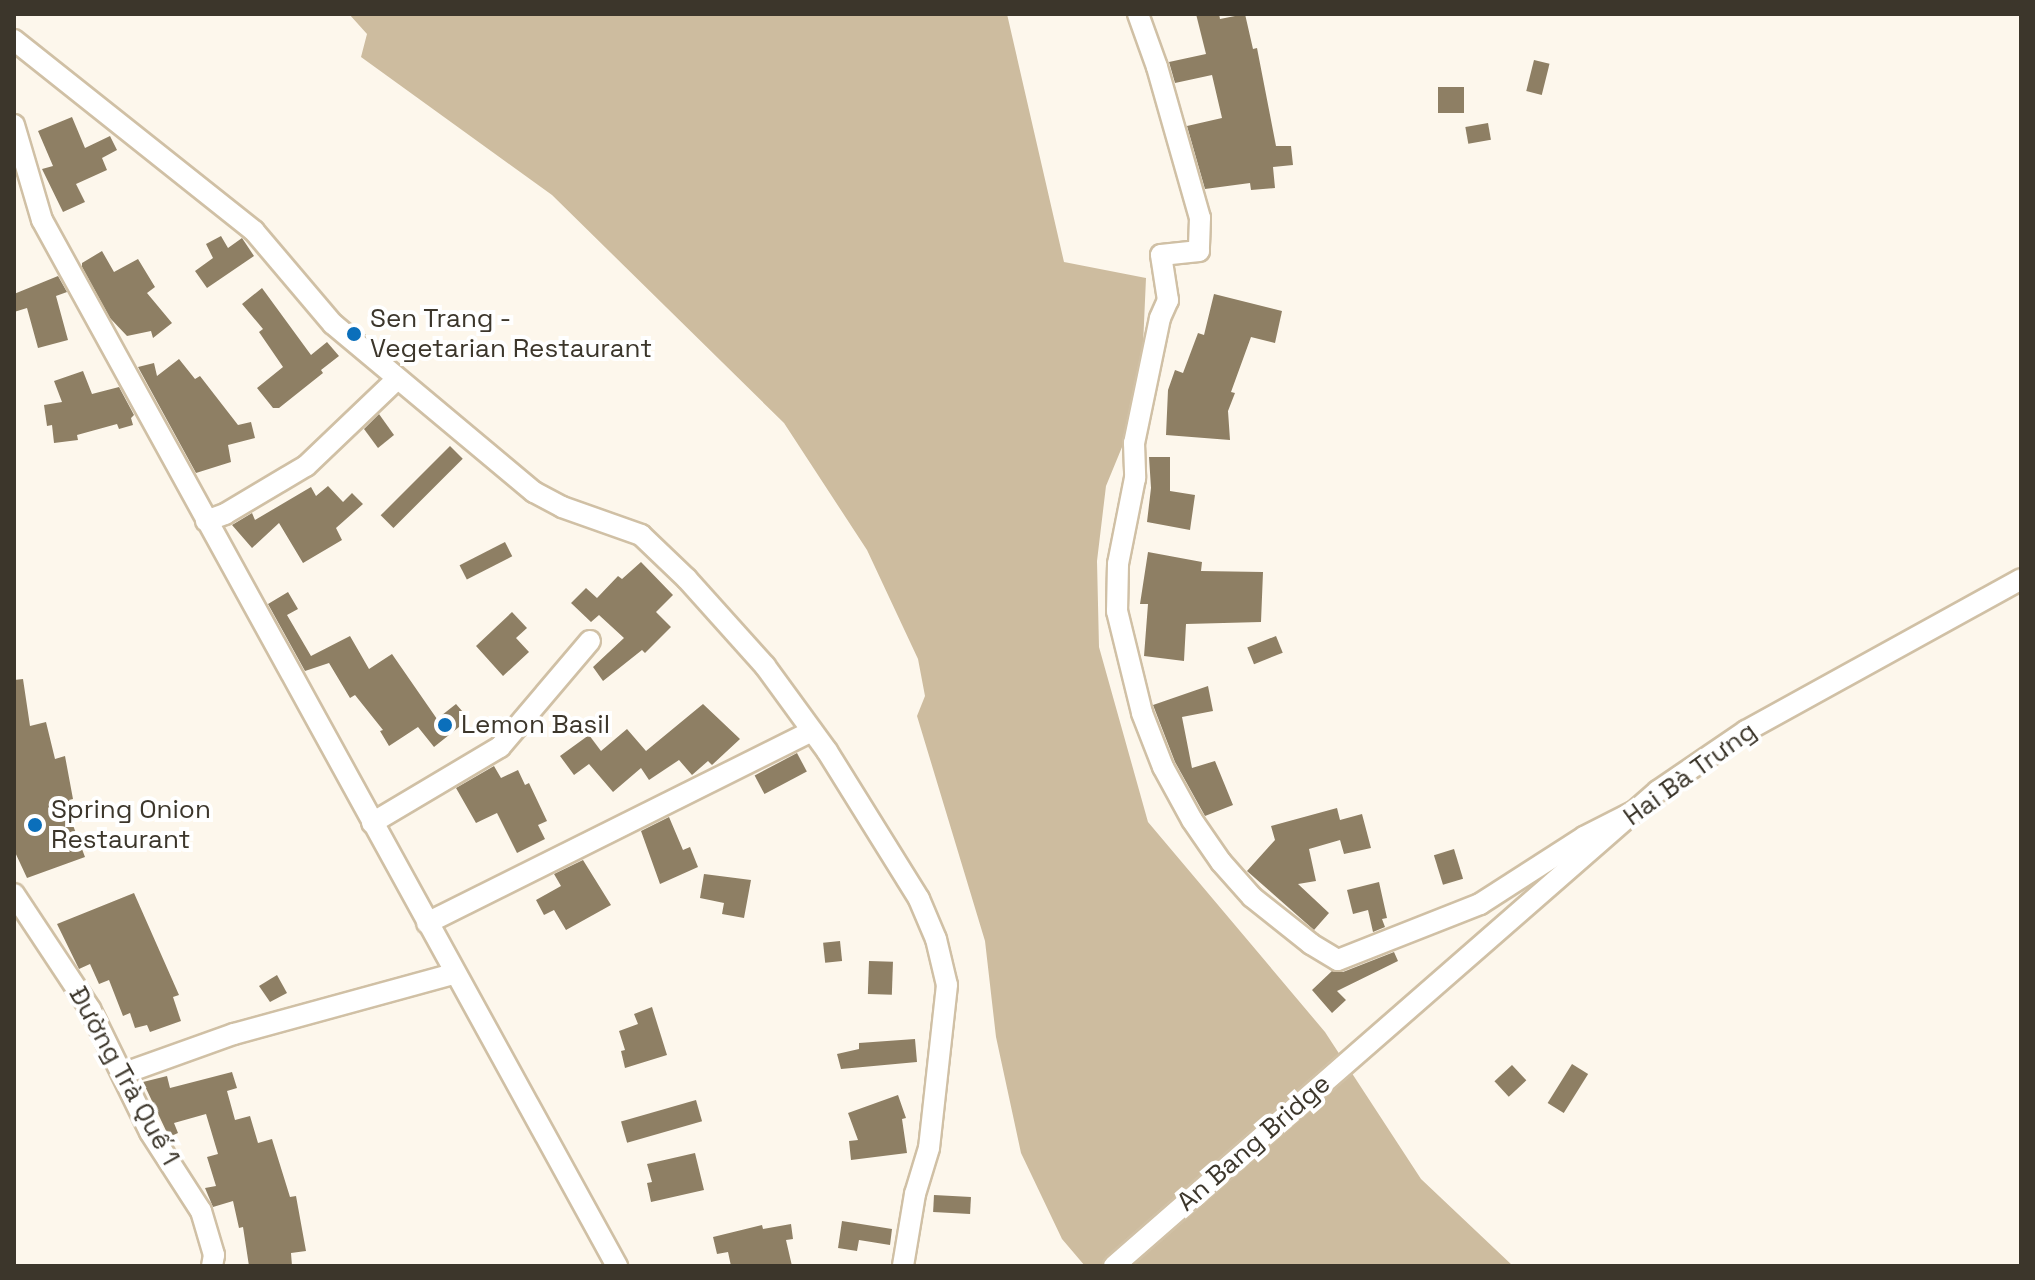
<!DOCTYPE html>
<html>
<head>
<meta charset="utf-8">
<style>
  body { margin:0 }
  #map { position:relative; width:2035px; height:1280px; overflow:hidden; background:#fdf7ec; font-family:"Space Grotesk",sans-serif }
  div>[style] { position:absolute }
  .water>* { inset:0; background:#cdbc9f }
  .building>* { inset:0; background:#8e7f64; transform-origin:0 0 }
  .roads { filter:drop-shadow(2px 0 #d0c0a5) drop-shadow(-2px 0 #d0c0a5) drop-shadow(0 2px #d0c0a5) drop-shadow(0 -2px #d0c0a5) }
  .minor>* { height:20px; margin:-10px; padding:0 10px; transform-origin:10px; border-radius:10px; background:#fff }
  .dots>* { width:22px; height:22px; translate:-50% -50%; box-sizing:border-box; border:4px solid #fff; border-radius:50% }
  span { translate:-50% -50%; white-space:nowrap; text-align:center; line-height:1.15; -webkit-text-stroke:8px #fff; paint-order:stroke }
  .poi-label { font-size:26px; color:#3c362b }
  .left { translate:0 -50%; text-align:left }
  .street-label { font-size:26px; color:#3c362b }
  .frame { position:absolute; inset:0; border:16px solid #3c362b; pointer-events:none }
</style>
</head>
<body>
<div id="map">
  <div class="water">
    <div style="clip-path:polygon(349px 14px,1007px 14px,1064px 262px,1146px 278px,1142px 368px,1134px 418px,1106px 486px,1097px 561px,1099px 647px,1148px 822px,1325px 1032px,1421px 1179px,1513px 1266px,1085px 1266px,1062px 1239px,1021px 1153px,996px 1037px,985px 941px,917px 716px,925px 696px,918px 659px,867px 550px,784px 423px,552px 195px,361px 57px,367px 34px)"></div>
  </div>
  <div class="building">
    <div style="clip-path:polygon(1196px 14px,1219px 14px,1220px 19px,1245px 14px,1253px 49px,1257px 48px,1276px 146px,1291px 146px,1293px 165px,1273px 167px,1275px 188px,1251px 190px,1250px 183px,1205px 189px,1187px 126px,1222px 118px,1212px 75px,1175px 83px,1169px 62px,1206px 54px)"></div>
    <div style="left:1534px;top:60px;width:16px;height:32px;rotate:14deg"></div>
    <div style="left:1464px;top:87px;width:26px;height:26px;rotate:90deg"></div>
    <div style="clip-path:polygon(72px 117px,85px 148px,110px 136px,117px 150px,102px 158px,107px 170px,76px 184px,85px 202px,63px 212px,42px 169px,53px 166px,38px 131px)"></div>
    <div style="left:1488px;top:123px;width:17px;height:23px;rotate:80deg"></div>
    <div style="clip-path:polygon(221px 236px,228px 248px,242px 238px,254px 256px,207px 288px,195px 271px,213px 258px,206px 244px)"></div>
    <div style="clip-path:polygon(102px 251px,114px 272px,138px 259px,155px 287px,147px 293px,172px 323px,153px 338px,151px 331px,127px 336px,110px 318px,82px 267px,82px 263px)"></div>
    <div style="clip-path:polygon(58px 276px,67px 292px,56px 296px,68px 340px,38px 348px,27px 308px,14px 312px,14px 294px)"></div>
    <div style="clip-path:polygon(262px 288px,311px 355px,327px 342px,339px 356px,321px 370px,323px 373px,279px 408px,273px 408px,257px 388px,283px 367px,259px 332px,263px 329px,242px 304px)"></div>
    <div style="clip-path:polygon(1214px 294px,1282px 311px,1275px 343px,1251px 337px,1231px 392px,1235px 393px,1228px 411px,1230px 440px,1166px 435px,1168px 390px,1175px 370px,1183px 373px,1198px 333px,1204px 335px)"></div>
    <div style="clip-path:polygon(179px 359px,195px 379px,200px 376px,238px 425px,251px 422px,255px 438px,228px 445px,231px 462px,196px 473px,138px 367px,154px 363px,157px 376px)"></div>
    <div style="clip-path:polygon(83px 371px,92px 394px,119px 387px,134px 415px,131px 418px,133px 425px,119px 429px,117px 424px,77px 435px,78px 440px,54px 443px,52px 425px,47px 426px,44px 405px,62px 402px,54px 381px)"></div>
    <div style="clip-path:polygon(379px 414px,394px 435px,378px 448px,364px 429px)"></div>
    <div style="left:450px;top:446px;width:18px;height:98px;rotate:45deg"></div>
    <div style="clip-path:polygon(1149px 457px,1170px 457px,1170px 491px,1195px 495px,1190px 530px,1147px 522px,1151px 488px)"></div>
    <div style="clip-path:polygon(328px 486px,343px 502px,352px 493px,363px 504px,336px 528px,342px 540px,303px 563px,279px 523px,252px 548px,232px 525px,252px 513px,255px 520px,311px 487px,316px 496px)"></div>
    <div style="left:505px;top:542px;width:16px;height:51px;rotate:63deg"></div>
    <div style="clip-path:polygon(1148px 552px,1202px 562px,1201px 571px,1263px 572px,1261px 622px,1186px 624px,1184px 661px,1144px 656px,1148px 604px,1140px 604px)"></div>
    <div style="clip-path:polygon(641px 562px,673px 595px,656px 612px,671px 627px,645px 653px,642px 650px,603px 681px,593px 667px,624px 638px,599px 615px,591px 622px,571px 603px,586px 588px,597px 598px,618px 576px,622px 579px)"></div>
    <div style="clip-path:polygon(288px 592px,298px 609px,287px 615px,311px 656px,350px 636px,369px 669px,392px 654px,437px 719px,456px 704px,469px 719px,434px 747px,418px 727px,389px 746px,380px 731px,383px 730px,355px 695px,350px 698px,329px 663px,305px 671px,268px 604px)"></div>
    <div style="clip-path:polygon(512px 612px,527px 628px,516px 638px,529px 652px,503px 676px,476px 646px)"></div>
    <div style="left:1276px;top:636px;width:18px;height:31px;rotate:68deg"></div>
    <div style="clip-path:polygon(23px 679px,30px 726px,46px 722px,55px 759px,65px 756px,73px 799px,69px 800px,75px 818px,71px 820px,85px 857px,27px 878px,14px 850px,14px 680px)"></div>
    <div style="clip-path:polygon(1208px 686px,1213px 711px,1182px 717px,1192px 768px,1215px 761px,1233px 805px,1205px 816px,1175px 762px,1153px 705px)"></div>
    <div style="clip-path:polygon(703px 704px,740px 739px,712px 765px,708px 761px,692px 775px,679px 760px,649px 780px,641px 768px,613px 792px,589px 764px,574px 775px,560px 756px,589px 735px,601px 751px,627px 729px,646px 751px)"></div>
    <div style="left:797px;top:753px;width:21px;height:48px;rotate:62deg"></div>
    <div style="clip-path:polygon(494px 766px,501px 778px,518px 770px,525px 785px,529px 783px,547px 821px,538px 825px,545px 839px,517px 853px,497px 813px,476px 823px,456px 788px)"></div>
    <div style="clip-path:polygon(1337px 808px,1340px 820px,1362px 814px,1371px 848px,1344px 854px,1340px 840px,1309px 849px,1316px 881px,1298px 884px,1329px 913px,1314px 930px,1247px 871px,1275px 840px,1271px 826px)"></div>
    <div style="clip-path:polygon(669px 817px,683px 850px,690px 847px,698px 867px,660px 884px,641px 831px)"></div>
    <div style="left:1454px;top:849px;width:31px;height:21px;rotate:73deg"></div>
    <div style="clip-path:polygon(583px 860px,611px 905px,566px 930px,554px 910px,544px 915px,536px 900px,561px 886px,554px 874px)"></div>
    <div style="clip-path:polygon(704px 874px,751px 880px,744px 918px,722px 914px,724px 903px,700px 898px)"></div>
    <div style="clip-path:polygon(1379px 882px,1387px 918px,1382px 919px,1385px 927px,1373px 932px,1368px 910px,1353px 914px,1347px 890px)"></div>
    <div style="clip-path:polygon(134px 893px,179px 995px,173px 997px,181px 1021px,150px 1032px,147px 1025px,135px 1028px,130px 1013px,123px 1016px,109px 980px,99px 984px,90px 964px,79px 969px,57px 924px)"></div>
    <div style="left:840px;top:941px;width:20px;height:17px;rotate:84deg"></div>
    <div style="clip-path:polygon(1394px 952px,1398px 961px,1337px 991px,1346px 1000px,1332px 1013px,1312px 990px,1332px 971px,1343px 972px)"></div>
    <div style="left:869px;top:961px;width:24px;height:33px;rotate:2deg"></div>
    <div style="clip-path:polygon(277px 975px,287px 993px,270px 1002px,259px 986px)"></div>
    <div style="clip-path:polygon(652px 1007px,667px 1055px,625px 1068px,621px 1051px,625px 1050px,619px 1031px,638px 1024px,634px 1014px)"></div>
    <div style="clip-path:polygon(915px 1039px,917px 1062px,841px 1069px,837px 1054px,859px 1049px,859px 1043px)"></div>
    <div style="left:1572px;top:1064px;width:19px;height:46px;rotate:32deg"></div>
    <div style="left:1512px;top:1065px;width:21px;height:24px;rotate:47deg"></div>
    <div style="clip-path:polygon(232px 1072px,237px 1088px,227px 1091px,235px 1120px,250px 1116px,258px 1143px,272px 1139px,290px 1197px,296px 1196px,306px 1251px,291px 1253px,292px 1266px,249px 1266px,243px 1227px,239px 1228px,233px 1201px,213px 1207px,205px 1188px,216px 1186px,207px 1157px,218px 1154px,206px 1114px,174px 1123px,178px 1133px,169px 1137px,143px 1082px,167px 1076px,170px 1088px)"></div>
    <div style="clip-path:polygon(898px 1095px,906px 1118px,902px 1119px,907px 1153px,851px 1160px,849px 1141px,858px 1140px,848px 1113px)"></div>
    <div style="left:696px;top:1100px;width:22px;height:78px;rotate:74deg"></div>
    <div style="clip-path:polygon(695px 1153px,704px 1190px,651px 1202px,647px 1183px,652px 1182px,647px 1164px)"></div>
    <div style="left:934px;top:1195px;width:37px;height:17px;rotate:3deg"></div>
    <div style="clip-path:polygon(842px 1221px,892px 1229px,890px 1245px,859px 1240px,857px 1251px,838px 1248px)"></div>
    <div style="clip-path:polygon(791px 1224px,793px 1239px,786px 1240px,792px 1266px,731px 1266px,728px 1252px,717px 1254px,713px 1237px,762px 1225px,763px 1229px)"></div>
  </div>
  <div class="roads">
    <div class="minor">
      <div style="left:1138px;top:14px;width:56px;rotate:70.3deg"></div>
      <div style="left:1157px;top:67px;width:157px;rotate:74.1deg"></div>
      <div style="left:1200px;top:218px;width:33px;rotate:92deg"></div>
      <div style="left:1199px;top:251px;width:38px;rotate:174deg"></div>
      <div style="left:1161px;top:255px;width:46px;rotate:81.2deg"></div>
      <div style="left:1168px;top:300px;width:20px;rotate:114deg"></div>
      <div style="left:1160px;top:318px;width:128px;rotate:101.7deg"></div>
      <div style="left:1134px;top:443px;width:35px;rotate:88deg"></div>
      <div style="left:1135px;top:478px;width:88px;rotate:101.2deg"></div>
      <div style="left:1118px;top:564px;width:47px;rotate:91.2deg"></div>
      <div style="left:1117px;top:611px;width:105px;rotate:76.2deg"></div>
      <div style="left:1142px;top:713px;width:58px;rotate:68.7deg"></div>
      <div style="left:1163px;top:767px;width:60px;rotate:61.3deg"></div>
      <div style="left:1192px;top:820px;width:51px;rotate:55.4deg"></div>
      <div style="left:1221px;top:862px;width:47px;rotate:48.5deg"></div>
      <div style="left:1252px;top:897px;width:75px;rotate:38.5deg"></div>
      <div style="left:1311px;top:944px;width:31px;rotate:31deg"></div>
      <div style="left:1338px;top:960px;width:153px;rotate:-21.5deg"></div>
      <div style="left:1480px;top:904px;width:124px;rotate:-32.8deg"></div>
      <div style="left:1584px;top:837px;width:57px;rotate:-27deg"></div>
      <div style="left:14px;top:40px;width:307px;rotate:38.5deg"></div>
      <div style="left:254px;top:231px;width:122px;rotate:49.7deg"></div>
      <div style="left:333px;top:324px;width:262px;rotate:39.9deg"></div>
      <div style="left:534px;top:492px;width:32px;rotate:28deg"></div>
      <div style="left:562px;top:507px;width:84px;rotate:19.5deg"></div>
      <div style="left:641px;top:535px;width:64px;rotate:43.7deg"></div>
      <div style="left:687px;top:579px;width:117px;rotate:48.1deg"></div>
      <div style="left:765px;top:666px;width:105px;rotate:53.9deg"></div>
      <div style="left:827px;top:751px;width:174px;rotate:58.1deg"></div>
      <div style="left:919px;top:899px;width:43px;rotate:67deg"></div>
      <div style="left:936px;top:939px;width:47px;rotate:76.6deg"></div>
      <div style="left:947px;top:985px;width:164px;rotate:96.3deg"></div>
      <div style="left:929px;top:1148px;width:48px;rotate:106.9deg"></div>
      <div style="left:915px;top:1194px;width:73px;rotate:99.5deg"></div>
      <div style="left:14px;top:125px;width:99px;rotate:73.6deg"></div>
      <div style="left:42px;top:220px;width:1194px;rotate:61.2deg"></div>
      <div style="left:206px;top:521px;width:20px;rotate:-20deg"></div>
      <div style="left:225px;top:514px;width:94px;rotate:-30.7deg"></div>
      <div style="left:306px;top:466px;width:126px;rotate:-43.7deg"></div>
      <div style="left:372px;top:823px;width:149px;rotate:-30.7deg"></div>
      <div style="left:500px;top:747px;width:139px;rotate:-49.7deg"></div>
      <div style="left:14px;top:894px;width:138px;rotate:56.5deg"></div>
      <div style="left:90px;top:1009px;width:137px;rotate:64deg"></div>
      <div style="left:150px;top:1132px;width:94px;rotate:57.2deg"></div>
      <div style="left:201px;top:1211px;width:46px;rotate:73.5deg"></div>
      <div style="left:214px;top:1255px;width:11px;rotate:100deg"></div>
      <div style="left:427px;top:923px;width:430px;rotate:-26.5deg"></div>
      <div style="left:122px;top:1074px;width:119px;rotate:-19.7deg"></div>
      <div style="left:234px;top:1034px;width:228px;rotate:-15.3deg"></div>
      <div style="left:1114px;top:1266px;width:722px;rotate:-41.13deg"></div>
      <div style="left:1658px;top:791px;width:107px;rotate:-34.3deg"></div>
      <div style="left:1746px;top:731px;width:314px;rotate:-28.9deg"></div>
    </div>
  </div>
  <div class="dots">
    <div style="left:354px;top:334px;background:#0b6fbb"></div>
    <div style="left:445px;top:725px;background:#0b6fbb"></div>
    <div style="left:35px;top:825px;background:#0b6fbb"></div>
  </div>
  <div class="poi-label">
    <span class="left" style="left:370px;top:334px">Sen Trang -<br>Vegetarian Restaurant</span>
    <span class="left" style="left:461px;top:725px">Lemon Basil</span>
    <span class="left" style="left:51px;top:825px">Spring Onion<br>Restaurant</span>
  </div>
  <div class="street-label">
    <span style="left:1690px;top:774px;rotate:-36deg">Hai Bà Trưng</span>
    <span style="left:124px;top:1076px;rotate:61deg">Đường Trà Quế 1</span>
    <span style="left:1254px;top:1143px;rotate:-41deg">An Bang Bridge</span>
  </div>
  <div class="frame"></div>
</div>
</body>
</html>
